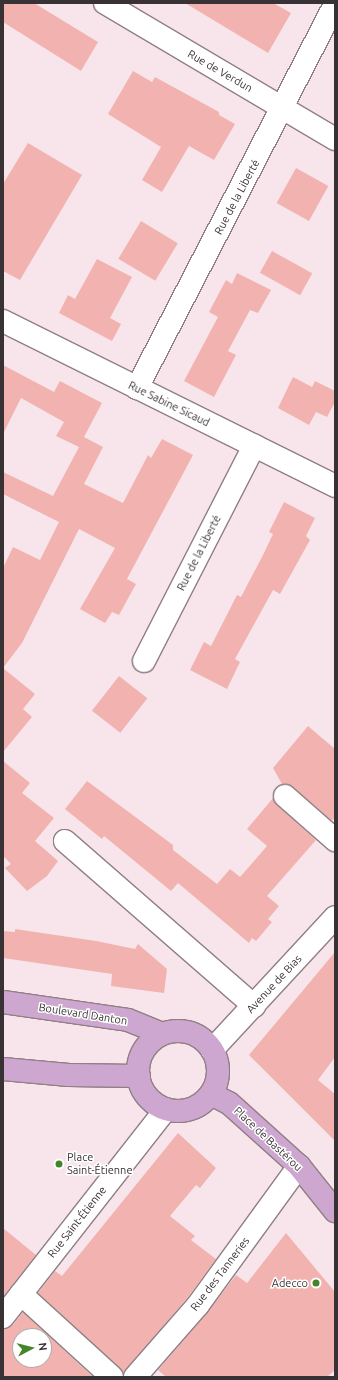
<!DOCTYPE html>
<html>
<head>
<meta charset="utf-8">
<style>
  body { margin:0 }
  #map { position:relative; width:338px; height:1380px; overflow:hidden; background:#f7e5eb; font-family:Ubuntu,sans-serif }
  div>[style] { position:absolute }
  .building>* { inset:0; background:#f2b3b0; transform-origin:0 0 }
  .roads { filter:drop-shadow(1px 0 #907f85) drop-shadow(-1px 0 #907f85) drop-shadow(0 1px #907f85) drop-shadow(0 -1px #907f85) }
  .minor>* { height:22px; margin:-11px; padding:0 11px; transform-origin:11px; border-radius:11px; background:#fff }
  .major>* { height:22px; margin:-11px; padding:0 11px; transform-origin:11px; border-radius:11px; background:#cda7cf }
  .major>.ring { margin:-11px; padding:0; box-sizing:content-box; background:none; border:22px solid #cda7cf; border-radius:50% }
  .dots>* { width:11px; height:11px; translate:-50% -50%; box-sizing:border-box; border:2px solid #fff; border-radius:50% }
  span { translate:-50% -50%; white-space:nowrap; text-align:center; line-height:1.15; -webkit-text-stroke:3px #fff; paint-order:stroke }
  .street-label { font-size:11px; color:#393234 }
  .poi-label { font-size:11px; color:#393234 }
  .left { translate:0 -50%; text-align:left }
  .right { translate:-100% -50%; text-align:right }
  .frame { position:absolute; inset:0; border:4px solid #393234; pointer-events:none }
  .north { position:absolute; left:12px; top:1328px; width:40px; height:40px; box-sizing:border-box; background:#fff; border:1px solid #b0adae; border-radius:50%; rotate:83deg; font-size:11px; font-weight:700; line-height:16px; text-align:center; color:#393234 }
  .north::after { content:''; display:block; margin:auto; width:14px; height:18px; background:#438528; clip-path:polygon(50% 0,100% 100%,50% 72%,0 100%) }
</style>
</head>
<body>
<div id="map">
  <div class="building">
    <div style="clip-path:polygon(3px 3px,34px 3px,98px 42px,81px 71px,3px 22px)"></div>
    <div style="clip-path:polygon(185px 3px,273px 3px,291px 13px,268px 53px)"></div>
    <div style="clip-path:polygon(133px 71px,152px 82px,155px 77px,219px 112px,219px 115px,235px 124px,214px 160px,189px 146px,162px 192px,142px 180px,161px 147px,108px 114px)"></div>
    <div style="clip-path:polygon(28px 143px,82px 175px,20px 280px,3px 271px,3px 184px)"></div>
    <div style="left:296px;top:168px;width:37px;height:40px;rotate:29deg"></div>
    <div style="left:141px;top:221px;width:43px;height:44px;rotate:31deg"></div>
    <div style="left:272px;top:251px;width:46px;height:25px;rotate:29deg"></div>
    <div style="clip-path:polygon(97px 259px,132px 277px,110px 318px,121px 324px,112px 341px,59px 313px,68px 295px,75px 299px)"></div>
    <div style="clip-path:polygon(237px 273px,271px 290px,258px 313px,250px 310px,228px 351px,236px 355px,214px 397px,184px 381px,218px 317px,209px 312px,226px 280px,232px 284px)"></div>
    <div style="clip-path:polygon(3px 365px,54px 392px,60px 381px,102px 403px,84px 437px,103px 447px,84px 484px,123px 503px,148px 455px,151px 458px,162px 439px,193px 455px,127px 579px,136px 584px,119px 615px,112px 612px,105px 623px,80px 609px,115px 548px,79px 529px,22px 643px,3px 668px,35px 694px,23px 709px,32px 717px,3px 752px,3px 568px,13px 547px,40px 560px,59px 522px,3px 494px,3px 472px,53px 496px,79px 447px,56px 436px,64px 422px,21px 398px,3px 434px)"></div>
    <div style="clip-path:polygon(293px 377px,312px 387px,315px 381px,335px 391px,335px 402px,327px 417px,316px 412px,309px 425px,278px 408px)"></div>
    <div style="clip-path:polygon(284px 502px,315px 518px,306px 536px,310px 540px,280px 594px,273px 590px,235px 659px,240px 662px,227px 689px,190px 670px,204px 642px,211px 646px,237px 595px,241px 597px,263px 555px,273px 534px,269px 532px)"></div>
    <div style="left:119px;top:676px;width:36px;height:44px;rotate:38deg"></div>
    <div style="clip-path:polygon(308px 726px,335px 749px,335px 817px,332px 821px,293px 787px,282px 784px,273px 768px)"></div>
    <div style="clip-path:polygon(3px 761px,30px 783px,22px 793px,54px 818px,35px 841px,58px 861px,47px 876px,27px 891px,5px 868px,11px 864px,3px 856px)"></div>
    <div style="clip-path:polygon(87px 781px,173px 845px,173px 850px,217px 884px,230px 869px,240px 877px,267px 846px,247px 829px,273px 798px,277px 805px,316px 840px,267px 896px,279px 906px,268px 919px,272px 922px,256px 941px,252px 938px,249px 943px,178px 883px,171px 891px,104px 836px,102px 839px,65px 809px)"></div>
    <div style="clip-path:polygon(15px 929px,96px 941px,135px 949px,138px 944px,167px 969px,164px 993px,111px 986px,112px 974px,3px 958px,3px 931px,15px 932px)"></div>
    <div style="clip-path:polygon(335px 952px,335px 1057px,318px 1080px,335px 1094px,335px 1141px,249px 1055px)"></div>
    <div style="clip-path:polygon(178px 1133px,216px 1168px,200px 1188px,196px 1185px,170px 1216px,195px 1236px,191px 1240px,216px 1259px,188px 1297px,124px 1373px,38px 1293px,55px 1271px,62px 1276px)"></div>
    <div style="clip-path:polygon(3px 1228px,36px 1255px,3px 1297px)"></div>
    <div style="clip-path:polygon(286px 1233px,335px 1292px,335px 1370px,327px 1377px,166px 1377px,158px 1370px,207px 1313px,236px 1275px,247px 1283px)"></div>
    <div style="clip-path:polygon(evenodd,23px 1312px,93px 1377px,3px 1377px,3px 1329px,13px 1325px,23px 1312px,20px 1336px,44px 1336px,44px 1360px,20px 1360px,20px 1336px)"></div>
  </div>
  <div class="roads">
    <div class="minor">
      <div style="left:105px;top:3px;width:267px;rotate:30.6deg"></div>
      <div style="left:3px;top:321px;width:371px;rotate:26.4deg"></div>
      <div style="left:137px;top:388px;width:431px;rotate:-62.7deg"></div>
      <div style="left:144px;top:661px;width:242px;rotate:-62.9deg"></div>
      <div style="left:285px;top:796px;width:67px;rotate:41.3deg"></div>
      <div style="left:65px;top:841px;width:251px;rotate:41.1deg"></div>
      <div style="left:212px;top:1050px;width:181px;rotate:-47.2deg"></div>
      <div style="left:21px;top:1294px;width:123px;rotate:42.4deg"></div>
      <div style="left:3px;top:1317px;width:264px;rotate:-51.9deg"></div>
      <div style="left:135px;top:1377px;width:96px;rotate:-48.8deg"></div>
      <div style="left:198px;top:1305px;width:172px;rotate:-54deg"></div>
    </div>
    <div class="major">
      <div style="left:3px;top:1002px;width:126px;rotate:8.2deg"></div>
      <div style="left:128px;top:1020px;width:37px;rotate:22deg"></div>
      <div class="ring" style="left:138px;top:1031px;width:58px;height:58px"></div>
      <div style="left:3px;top:1069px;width:66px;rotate:5.2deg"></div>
      <div style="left:69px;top:1075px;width:70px;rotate:0.8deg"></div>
      <div style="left:211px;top:1094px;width:20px;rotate:27deg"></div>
      <div style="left:229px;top:1103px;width:94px;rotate:42deg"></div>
      <div style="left:299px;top:1166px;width:58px;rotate:51.3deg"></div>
    </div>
  </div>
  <div class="dots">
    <div style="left:59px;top:1164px;background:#438528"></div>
    <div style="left:316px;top:1283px;background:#438528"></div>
  </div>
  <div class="street-label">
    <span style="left:220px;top:71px;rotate:30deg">Rue de Verdun</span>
    <span style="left:237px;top:197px;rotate:-62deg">Rue de la Liberté</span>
    <span style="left:169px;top:404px;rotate:26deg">Rue Sabine Sicaud</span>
    <span style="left:199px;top:553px;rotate:-63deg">Rue de la Liberté</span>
    <span style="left:274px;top:984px;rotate:-47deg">Avenue de Bias</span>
    <span style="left:83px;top:1014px;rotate:9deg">Boulevard Danton</span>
    <span style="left:268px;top:1139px;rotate:43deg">Place de Bastérou</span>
    <span style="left:77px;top:1222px;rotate:-52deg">Rue Saint-Étienne</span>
    <span style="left:220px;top:1274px;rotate:-53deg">Rue des Tanneries</span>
  </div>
  <div class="poi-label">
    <span class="left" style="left:67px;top:1164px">Place<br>Saint-Étienne</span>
    <span class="right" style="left:308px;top:1283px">Adecco</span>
  </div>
  <div class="frame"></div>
  <div class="north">N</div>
</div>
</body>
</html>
